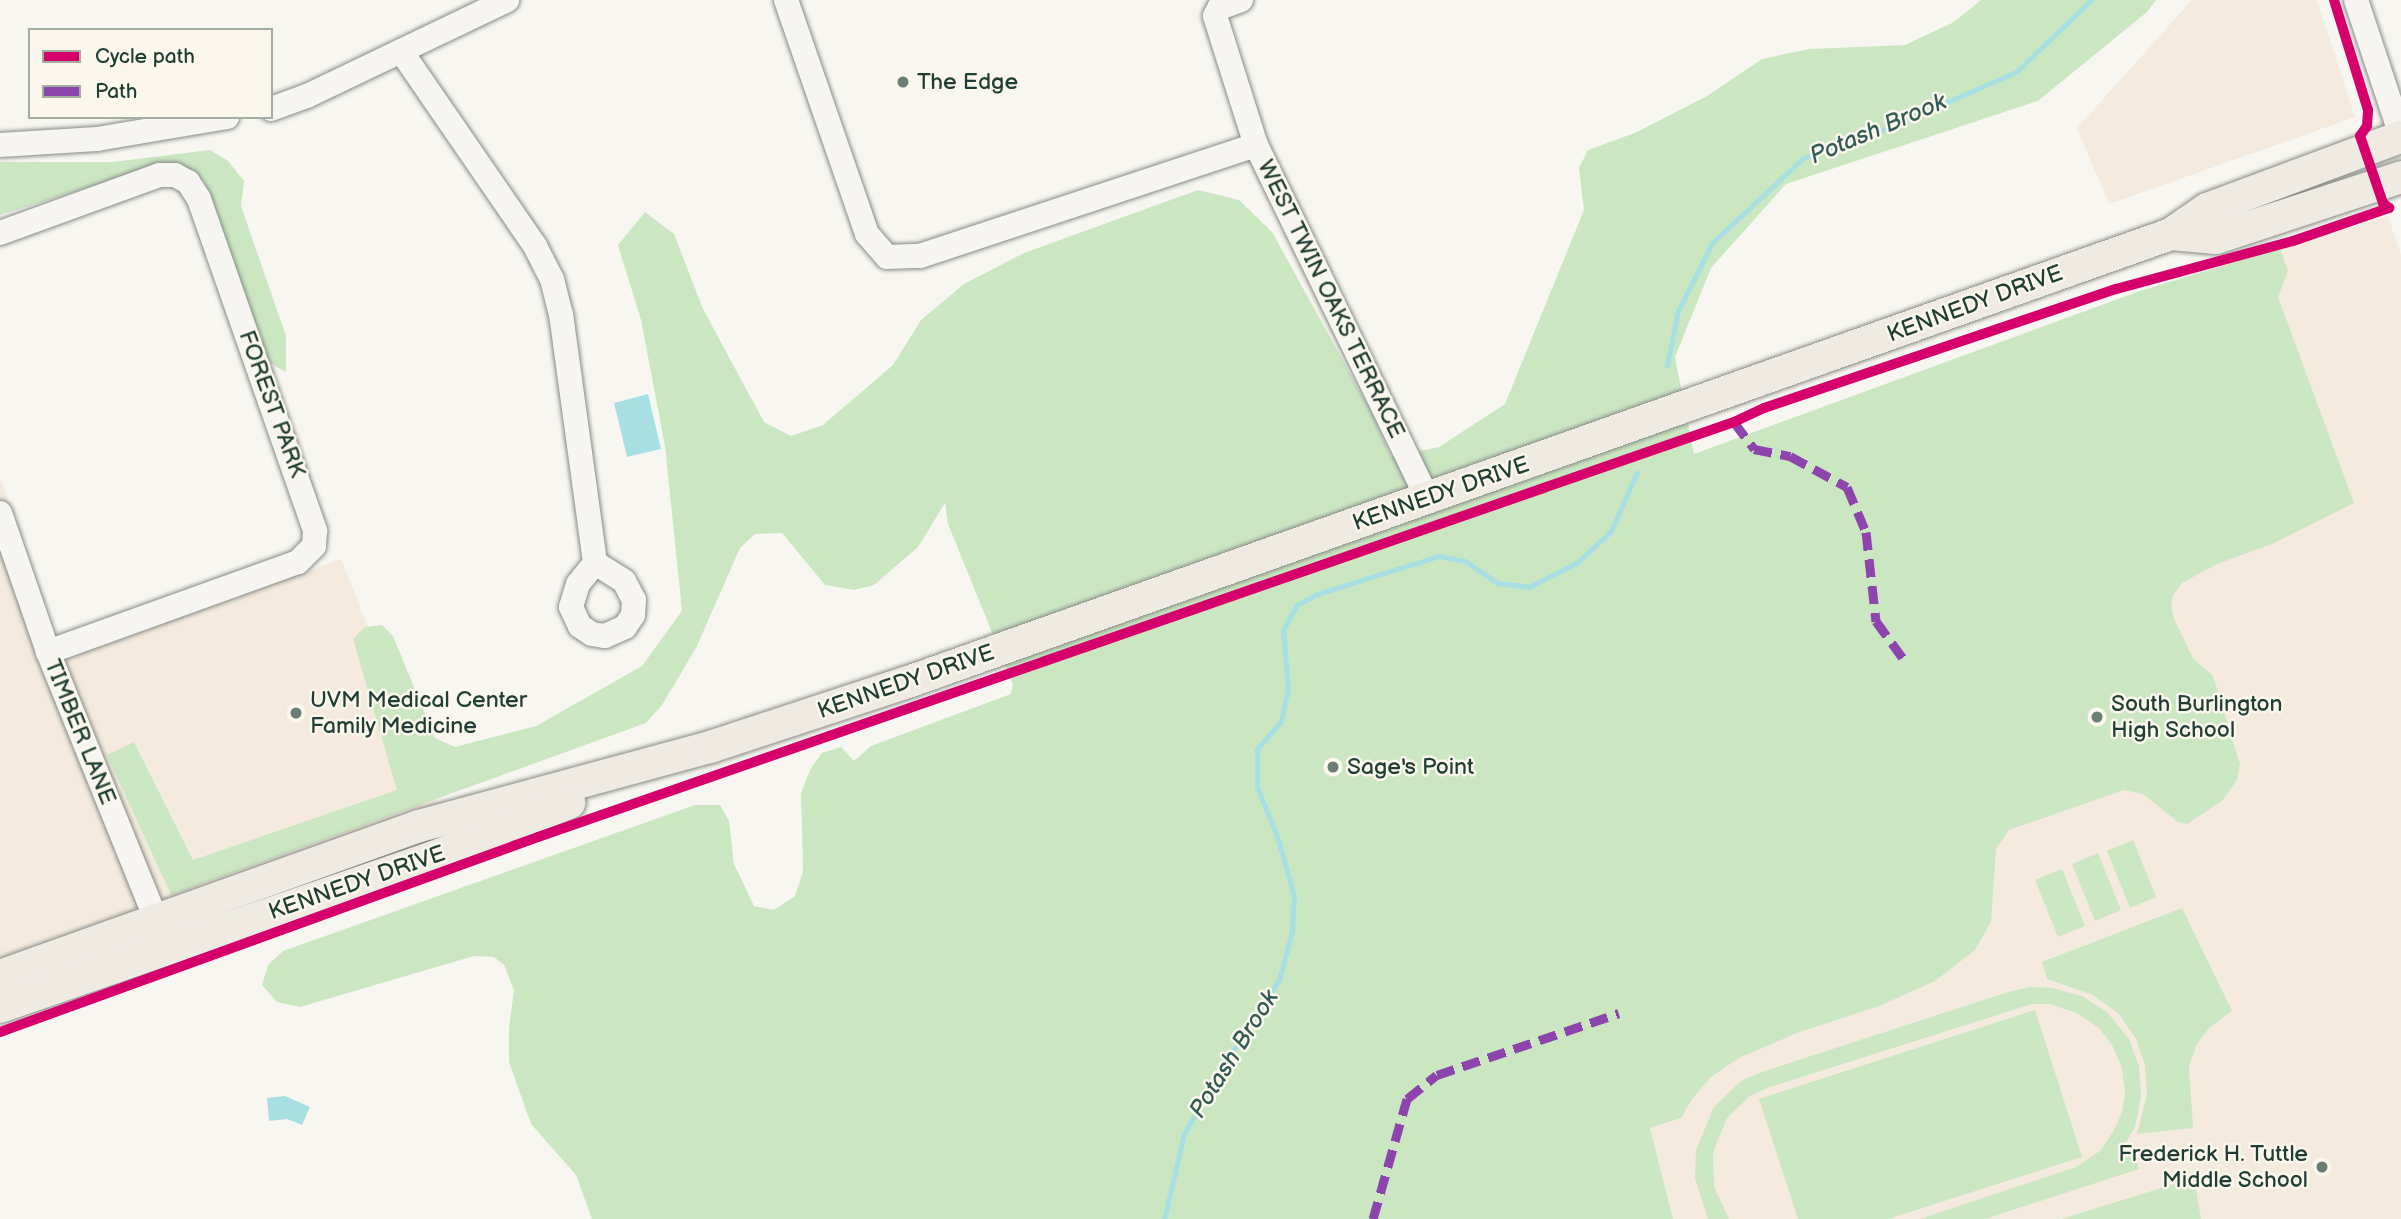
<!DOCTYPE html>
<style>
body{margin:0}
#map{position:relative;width:2401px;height:1219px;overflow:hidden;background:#f8f6f0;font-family:"Balsamiq Sans",sans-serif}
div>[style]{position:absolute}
.built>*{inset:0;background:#f4eadd}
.green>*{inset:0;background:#cbe7c2}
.water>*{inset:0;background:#a7dfe3}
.stream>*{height:5px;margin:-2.5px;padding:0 2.5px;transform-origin:2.5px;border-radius:2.5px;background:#a7dfe3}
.roads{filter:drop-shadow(0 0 2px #868b86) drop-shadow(0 0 2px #868b86)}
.minor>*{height:24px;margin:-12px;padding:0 12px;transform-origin:12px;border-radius:12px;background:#f6f5f1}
.major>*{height:32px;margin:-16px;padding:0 16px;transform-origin:16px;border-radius:16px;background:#efeae2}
.quiet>*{height:9px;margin-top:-4.5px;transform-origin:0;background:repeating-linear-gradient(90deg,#8e44ad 0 18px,transparent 0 27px)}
.cycleway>*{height:10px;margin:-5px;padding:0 5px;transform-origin:5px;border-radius:5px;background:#d6006c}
.dots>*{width:19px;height:19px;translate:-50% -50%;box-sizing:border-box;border:4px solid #fbf7ec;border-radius:50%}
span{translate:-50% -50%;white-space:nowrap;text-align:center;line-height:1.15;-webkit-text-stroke:5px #fbf7ec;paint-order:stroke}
.poi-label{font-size:23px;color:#1f3d34}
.left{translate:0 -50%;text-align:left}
.right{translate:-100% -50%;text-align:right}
.street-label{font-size:23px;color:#1f3d34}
.water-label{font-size:24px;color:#335b56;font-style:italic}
.legend{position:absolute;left:28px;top:28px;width:245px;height:91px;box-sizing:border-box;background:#fbf7ec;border:2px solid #a3ada2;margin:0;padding:9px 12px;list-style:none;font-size:21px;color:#1f3d34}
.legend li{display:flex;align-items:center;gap:14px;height:35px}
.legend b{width:35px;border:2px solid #a3ada2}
</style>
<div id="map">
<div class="built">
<i style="clip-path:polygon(2192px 0,2317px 0,2355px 117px,2109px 204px,2077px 128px)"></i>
<i style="clip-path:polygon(2388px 216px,2401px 255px,2401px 1219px,1673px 1219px,1650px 1128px,2137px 292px)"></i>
<i style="clip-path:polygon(0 477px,64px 660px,341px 559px,439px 806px,0 962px)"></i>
</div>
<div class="green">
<i style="clip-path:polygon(1981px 0,2156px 0,2147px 12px,2038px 101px,1786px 184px,1711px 268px,1675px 357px,1694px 454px,2137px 292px,2280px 248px,2288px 271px,2278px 297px,2354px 503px,2272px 544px,2217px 564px,2182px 583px,2173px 595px,2171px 605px,2174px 619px,2193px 658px,2213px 676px,2240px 764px,2237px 780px,2222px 801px,2187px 824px,2178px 822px,2143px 794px,2124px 790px,2009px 830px,1996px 849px,1991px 922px,1975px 950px,1935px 981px,1879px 1006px,1797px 1033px,1739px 1058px,1711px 1077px,1692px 1099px,1681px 1118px,1650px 1128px,1673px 1219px,592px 1219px,576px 1175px,531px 1124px,509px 1062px,509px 1028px,514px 990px,504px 965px,494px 957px,474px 956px,300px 1007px,277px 1002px,262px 985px,268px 965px,283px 951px,695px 805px,720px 805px,729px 821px,734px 864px,754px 906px,774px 910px,795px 896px,803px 872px,801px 793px,811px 768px,822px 753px,841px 747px,854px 761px,871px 746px,1011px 694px,1013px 684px,948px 524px,945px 503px,918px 547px,874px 585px,854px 590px,825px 585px,782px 533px,755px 534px,740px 548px,696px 648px,662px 705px,646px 723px,171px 895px,107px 755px,134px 742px,193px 860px,397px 790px,353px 639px,365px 627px,382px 625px,393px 636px,435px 738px,455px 747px,536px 726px,642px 666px,682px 611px,665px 446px,641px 320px,618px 245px,645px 212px,674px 234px,703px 309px,764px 422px,791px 436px,823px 425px,893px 365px,921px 320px,964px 284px,1024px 253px,1198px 190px,1239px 200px,1272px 232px,1373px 415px,1391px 457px,1439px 447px,1505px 404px,1584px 210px,1579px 168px,1588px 150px,1635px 133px,1707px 96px,1762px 59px,1809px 49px,1905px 45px,1954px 22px)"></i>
<i style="clip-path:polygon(210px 150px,228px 161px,244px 181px,241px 206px,286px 336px,286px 372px,268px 362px,205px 182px,192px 170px,177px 166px,153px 167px,0 215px,0 162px,112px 162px)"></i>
<i style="clip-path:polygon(2133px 840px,2156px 897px,2130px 908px,2107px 851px)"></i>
<i style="clip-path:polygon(2098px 853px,2121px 910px,2095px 921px,2072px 864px)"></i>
<i style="clip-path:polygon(2062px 869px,2085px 926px,2058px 937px,2035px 880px)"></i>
<i style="clip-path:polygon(2182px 908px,2232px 1011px,2209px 1028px,2197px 1044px,2189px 1066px,2193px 1128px,2137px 1134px,2147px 1095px,2145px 1065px,2136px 1039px,2119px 1014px,2093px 995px,2047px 979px,2042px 962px)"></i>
<i style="clip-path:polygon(2031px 987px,2053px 988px,2082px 996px,2107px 1012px,2129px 1039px,2139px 1066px,2141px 1096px,2135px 1127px,2120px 1153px,2133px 1149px,2139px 1169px,1985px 1219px,1920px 1219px,2076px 1167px,2100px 1151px,2113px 1132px,2122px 1112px,2125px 1092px,2122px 1068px,2112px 1045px,2100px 1029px,2077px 1013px,2050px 1004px,2032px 1004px,1770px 1087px,1750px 1096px,1727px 1118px,1713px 1152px,1714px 1187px,1729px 1219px,1708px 1219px,1695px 1178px,1696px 1150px,1714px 1107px,1741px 1081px,1762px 1072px,2008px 992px)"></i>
<i style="clip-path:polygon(2035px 1010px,2082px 1157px,1888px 1219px,1798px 1219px,1759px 1099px)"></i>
<i style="clip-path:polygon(2194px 1178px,2201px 1219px,2061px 1219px)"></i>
</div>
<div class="water">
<i style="clip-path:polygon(648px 394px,661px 449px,627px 457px,614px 403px)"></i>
<i style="clip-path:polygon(285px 1096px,310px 1107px,302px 1125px,287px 1119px,269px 1121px,267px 1098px)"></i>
</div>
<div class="stream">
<i style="left:1667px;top:365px;width:55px;rotate:-78.5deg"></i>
<i style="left:1678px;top:311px;width:76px;rotate:-63.4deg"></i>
<i style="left:1712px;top:243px;width:125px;rotate:-43deg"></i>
<i style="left:1803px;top:158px;width:74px;rotate:-18.9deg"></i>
<i style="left:1873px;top:134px;width:156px;rotate:-23.4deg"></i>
<i style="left:2016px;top:72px;width:104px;rotate:-43.8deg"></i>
<i style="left:1164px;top:1219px;width:87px;rotate:-76.8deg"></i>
<i style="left:1184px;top:1134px;width:58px;rotate:-61.2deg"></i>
<i style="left:1212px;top:1083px;width:123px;rotate:-57deg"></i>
<i style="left:1279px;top:980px;width:51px;rotate:-75.1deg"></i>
<i style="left:1292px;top:931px;width:35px;rotate:-87deg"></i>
<i style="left:1294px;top:896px;width:59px;rotate:-105.7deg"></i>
<i style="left:1278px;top:839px;width:56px;rotate:-112deg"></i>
<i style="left:1257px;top:787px;width:38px;rotate:-90deg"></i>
<i style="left:1257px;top:749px;width:37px;rotate:-49deg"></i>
<i style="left:1281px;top:721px;width:33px;rotate:-78deg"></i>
<i style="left:1288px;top:689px;width:59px;rotate:-94.8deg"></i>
<i style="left:1283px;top:630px;width:29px;rotate:-61deg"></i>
<i style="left:1297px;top:605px;width:23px;rotate:-29deg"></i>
<i style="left:1317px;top:594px;width:128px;rotate:-17.3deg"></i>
<i style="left:1439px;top:556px;width:26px;rotate:11deg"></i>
<i style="left:1465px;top:561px;width:40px;rotate:34deg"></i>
<i style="left:1498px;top:583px;width:31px;rotate:7deg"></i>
<i style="left:1529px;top:587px;width:55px;rotate:-27deg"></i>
<i style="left:1578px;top:562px;width:45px;rotate:-43.2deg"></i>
<i style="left:1611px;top:531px;width:64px;rotate:-66.2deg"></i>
</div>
<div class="roads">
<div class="minor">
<i style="left:786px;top:0;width:248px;rotate:70.9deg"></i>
<i style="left:867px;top:234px;width:30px;rotate:49deg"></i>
<i style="left:887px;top:257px;width:33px;rotate:-2deg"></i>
<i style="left:920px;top:256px;width:354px;rotate:-18.3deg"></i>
<i style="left:1256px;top:145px;width:394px;rotate:64.1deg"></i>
<i style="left:1241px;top:0;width:23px;rotate:160deg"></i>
<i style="left:1219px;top:8px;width:9px;rotate:117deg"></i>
<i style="left:1215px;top:16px;width:135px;rotate:72.4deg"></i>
<i style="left:2356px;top:0;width:142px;rotate:71.6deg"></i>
<i style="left:401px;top:51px;width:237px;rotate:55.5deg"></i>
<i style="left:535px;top:246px;width:37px;rotate:63deg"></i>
<i style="left:552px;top:279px;width:36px;rotate:76deg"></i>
<i style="left:561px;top:314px;width:251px;rotate:82.2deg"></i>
<i style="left:595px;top:563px;width:27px;rotate:129deg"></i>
<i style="left:578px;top:584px;width:24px;rotate:107deg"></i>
<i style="left:571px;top:607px;width:21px;rotate:65deg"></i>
<i style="left:580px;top:626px;width:14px;rotate:34deg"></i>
<i style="left:592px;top:634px;width:13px;rotate:9deg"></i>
<i style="left:605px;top:636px;width:22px;rotate:-24deg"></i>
<i style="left:625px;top:627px;width:14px;rotate:-56deg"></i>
<i style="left:633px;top:615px;width:15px;rotate:-86deg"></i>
<i style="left:634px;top:600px;width:21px;rotate:-118deg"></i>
<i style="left:624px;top:581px;width:34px;rotate:-148deg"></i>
<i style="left:271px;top:109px;width:38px;rotate:-20deg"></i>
<i style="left:307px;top:96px;width:222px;rotate:-25.6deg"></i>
<i style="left:0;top:145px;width:97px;rotate:-3.5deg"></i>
<i style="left:97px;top:139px;width:132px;rotate:-9.6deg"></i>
<i style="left:0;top:233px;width:169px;rotate:-20deg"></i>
<i style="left:159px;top:175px;width:16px"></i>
<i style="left:175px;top:175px;width:15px;rotate:28deg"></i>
<i style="left:188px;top:182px;width:20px;rotate:57deg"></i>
<i style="left:199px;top:199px;width:352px;rotate:70.7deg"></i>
<i style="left:315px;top:531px;width:15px;rotate:94deg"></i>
<i style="left:314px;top:546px;width:23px;rotate:135deg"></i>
<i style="left:298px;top:562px;width:266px;rotate:160.2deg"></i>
<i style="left:0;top:513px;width:147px;rotate:70.9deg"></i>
<i style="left:48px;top:652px;width:307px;rotate:68deg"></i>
</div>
<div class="major">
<i style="left:2171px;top:234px;width:45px;rotate:5.1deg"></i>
<i style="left:2216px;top:238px;width:195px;rotate:-18.2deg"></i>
<i style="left:0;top:976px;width:445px;rotate:-19.7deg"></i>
<i style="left:419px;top:826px;width:302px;rotate:-15.2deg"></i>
<i style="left:710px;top:747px;width:208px;rotate:-18.2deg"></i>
<i style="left:908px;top:682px;width:1340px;rotate:-19.53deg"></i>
<i style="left:2171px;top:234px;width:44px;rotate:-34.8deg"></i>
<i style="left:2207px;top:209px;width:207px;rotate:-20.4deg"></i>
<i style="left:0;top:1007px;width:456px;rotate:-19.1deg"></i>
<i style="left:431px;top:858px;width:149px;rotate:-21.7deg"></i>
</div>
</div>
<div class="quiet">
<i style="left:1734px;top:422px;width:34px;rotate:53deg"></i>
<i style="left:1754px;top:449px;width:37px;rotate:11deg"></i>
<i style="left:1790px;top:456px;width:65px;rotate:28.5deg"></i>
<i style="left:1847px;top:487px;width:49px;rotate:67.1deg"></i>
<i style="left:1866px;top:532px;width:90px;rotate:83.6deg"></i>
<i style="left:1876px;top:621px;width:53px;rotate:54.2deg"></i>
<i style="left:1373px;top:1219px;width:125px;rotate:-74.2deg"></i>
<i style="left:1407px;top:1099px;width:38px;rotate:-39deg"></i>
<i style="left:1437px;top:1075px;width:192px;rotate:-18.8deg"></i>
</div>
<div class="cycleway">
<i style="left:0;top:1032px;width:572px;rotate:-19.92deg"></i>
<i style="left:538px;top:837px;width:1266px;rotate:-19.14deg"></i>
<i style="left:1734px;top:422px;width:33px;rotate:-25deg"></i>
<i style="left:1764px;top:408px;width:372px;rotate:-18.7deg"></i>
<i style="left:2116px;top:289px;width:183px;rotate:-15.2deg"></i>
<i style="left:2293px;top:241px;width:102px;rotate:-19deg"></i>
<i style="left:2389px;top:208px;width:8px;rotate:-140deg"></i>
<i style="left:2383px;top:203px;width:71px;rotate:-108.9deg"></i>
<i style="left:2360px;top:136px;width:12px;rotate:-55deg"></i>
<i style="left:2367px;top:126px;width:16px;rotate:-86deg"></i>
<i style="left:2368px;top:110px;width:115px;rotate:-107.2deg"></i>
</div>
<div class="dots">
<i style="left:903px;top:82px;background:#6b7e76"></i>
<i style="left:296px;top:713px;background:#6b7e76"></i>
<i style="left:2097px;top:717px;background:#6b7e76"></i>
<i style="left:1333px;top:767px;background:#6b7e76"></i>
<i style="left:2322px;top:1167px;background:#6b7e76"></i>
</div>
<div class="poi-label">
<span class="left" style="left:917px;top:82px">The Edge</span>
<span class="left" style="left:310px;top:713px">UVM Medical Center<br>Family Medicine</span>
<span class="left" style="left:2111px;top:717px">South Burlington<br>High School</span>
<span class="left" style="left:1347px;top:767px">Sage's Point</span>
<span class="right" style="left:2308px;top:1167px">Frederick H. Tuttle<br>Middle School</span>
</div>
<div class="street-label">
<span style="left:1331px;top:299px;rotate:64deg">WEST TWIN OAKS TERRACE</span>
<span style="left:1975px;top:304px;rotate:-20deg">KENNEDY DRIVE</span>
<span style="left:272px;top:404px;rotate:70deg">FOREST PARK</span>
<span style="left:1441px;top:494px;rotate:-19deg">KENNEDY DRIVE</span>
<span style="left:906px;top:682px;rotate:-19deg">KENNEDY DRIVE</span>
<span style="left:80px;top:732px;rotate:68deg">TIMBER LANE</span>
<span style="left:357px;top:883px;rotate:-19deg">KENNEDY DRIVE</span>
</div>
<div class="water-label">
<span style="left:1878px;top:129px;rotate:-23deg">Potash Brook</span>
<span style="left:1234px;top:1054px;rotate:-58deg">Potash Brook</span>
</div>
<ul class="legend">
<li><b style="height:9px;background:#d6006c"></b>Cycle path</li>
<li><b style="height:9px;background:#8e44ad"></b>Path</li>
</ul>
</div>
